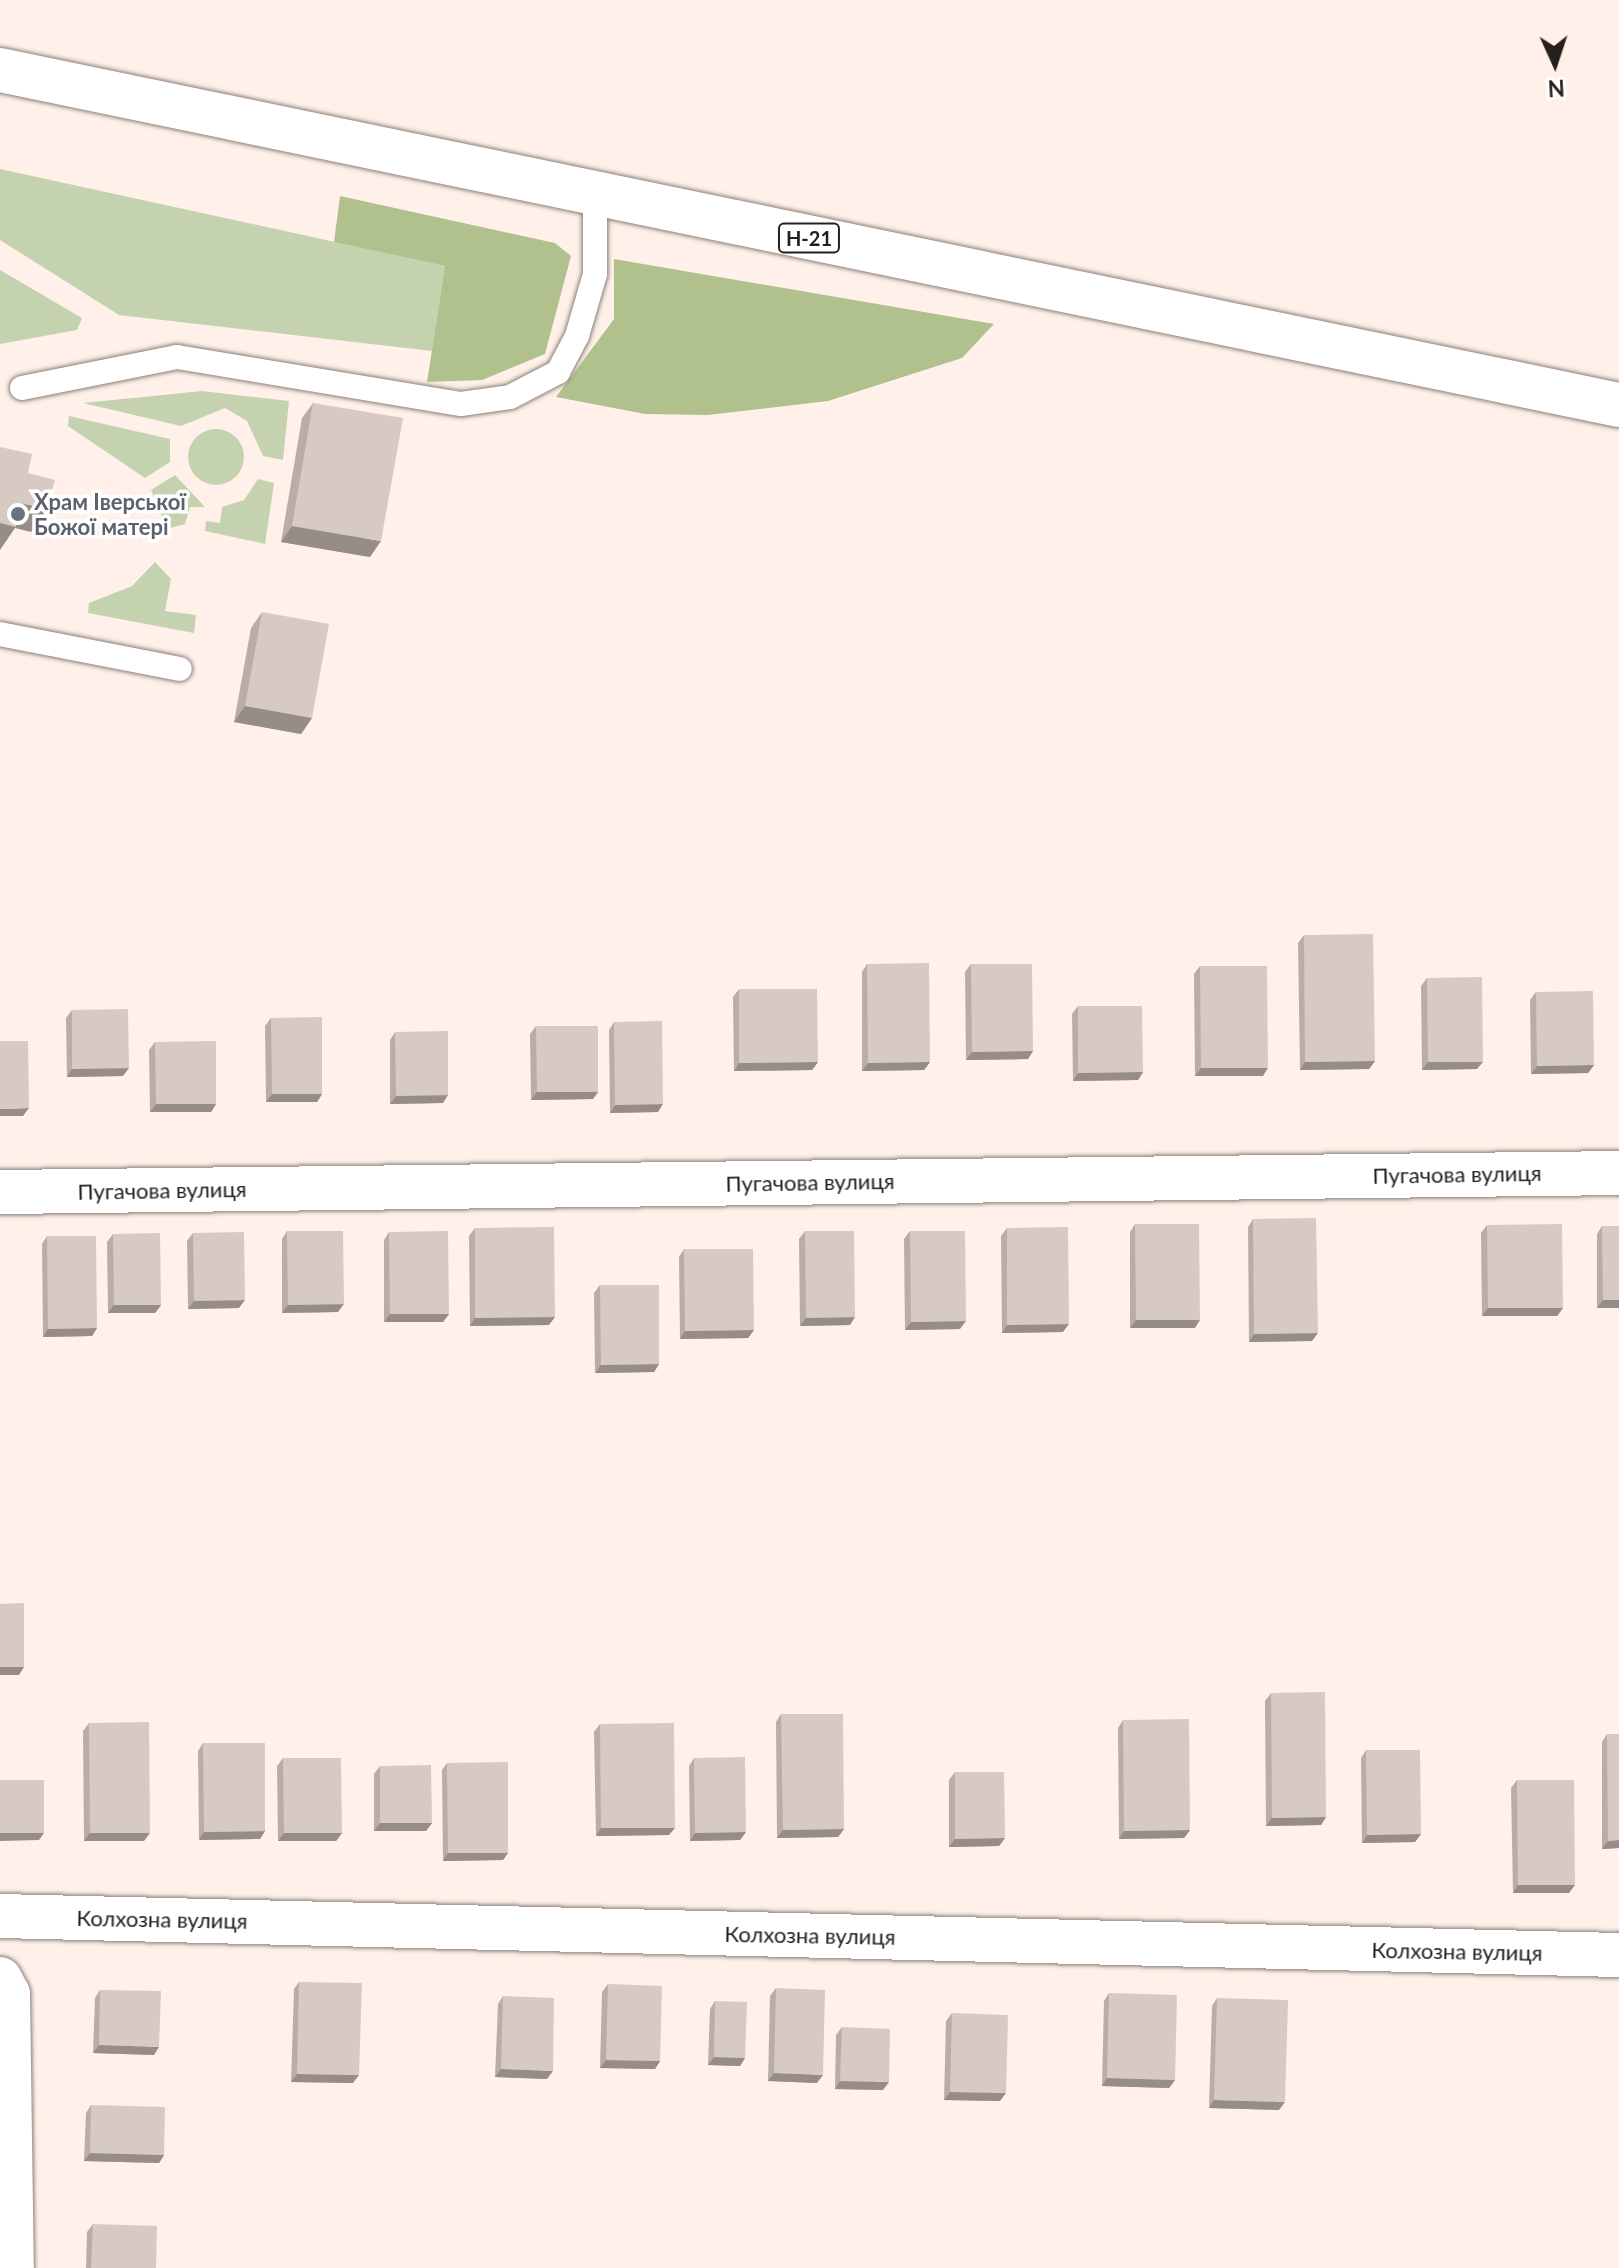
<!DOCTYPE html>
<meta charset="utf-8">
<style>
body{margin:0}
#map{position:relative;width:1619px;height:2268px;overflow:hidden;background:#fff1e9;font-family:Lato,sans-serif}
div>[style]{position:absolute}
.green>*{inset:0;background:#c5d2af}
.round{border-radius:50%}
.forest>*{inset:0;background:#b0c18e}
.roads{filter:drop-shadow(0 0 2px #8c8079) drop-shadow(0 0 2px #8c8079)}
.lane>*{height:24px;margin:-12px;padding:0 12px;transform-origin:12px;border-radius:12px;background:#fff}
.street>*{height:44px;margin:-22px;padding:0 22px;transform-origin:22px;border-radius:22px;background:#fff}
.primary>*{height:44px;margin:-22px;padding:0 22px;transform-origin:22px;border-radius:22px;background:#fff}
.wall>*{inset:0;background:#b9aea7}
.shaded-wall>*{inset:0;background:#968d88}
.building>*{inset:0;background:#d7cac2}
.dots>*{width:22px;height:22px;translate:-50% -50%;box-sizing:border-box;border:4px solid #fff;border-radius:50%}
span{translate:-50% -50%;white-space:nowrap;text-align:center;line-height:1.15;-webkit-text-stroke:7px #fff;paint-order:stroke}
.shield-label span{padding:2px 6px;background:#fff;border:2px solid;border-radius:6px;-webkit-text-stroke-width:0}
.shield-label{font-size:20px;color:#25201d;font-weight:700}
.worship-label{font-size:22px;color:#5b616d;font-weight:700}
.left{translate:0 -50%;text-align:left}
.street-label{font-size:22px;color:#25201d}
.north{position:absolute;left:1515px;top:24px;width:80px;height:80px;-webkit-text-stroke:6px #fff;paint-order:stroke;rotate:177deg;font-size:22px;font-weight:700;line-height:32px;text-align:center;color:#25201d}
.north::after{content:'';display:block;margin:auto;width:28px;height:36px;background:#25201d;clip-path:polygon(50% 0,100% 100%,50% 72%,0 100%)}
</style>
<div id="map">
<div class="green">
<i style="clip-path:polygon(0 169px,445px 266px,432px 351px,119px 315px,0 240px)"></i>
<i style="clip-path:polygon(0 270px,82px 318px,77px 330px,0 344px)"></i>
<i style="clip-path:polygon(202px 391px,289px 401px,283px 460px,263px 456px,247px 421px,225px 408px,181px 426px,83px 403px)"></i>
<i style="clip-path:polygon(69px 416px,170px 439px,170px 462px,145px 478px,68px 426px)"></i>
<i class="round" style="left:188px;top:429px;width:56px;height:56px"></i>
<i style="clip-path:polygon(175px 475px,205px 507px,190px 507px,185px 524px,167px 529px,151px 490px)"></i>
<i style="clip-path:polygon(258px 479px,274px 483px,265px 544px,205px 531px,206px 521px,220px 523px,222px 507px,244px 500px)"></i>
<i style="clip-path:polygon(155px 562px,171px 579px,165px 611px,196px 615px,194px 633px,88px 613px,89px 603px,132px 586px)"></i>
</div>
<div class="forest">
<i style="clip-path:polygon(340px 196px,555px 243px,571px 256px,545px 354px,482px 380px,427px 382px,445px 266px,334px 242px)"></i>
<i style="clip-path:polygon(614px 259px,994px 324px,962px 358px,828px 401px,708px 415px,645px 414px,556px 397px,614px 319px)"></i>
</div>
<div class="roads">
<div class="lane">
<i style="left:22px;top:388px;width:158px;rotate:-11.3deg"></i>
<i style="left:177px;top:357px;width:288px;rotate:9.4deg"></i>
<i style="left:461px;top:404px;width:49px;rotate:-8.1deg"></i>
<i style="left:510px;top:397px;width:54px;rotate:-27.5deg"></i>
<i style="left:558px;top:372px;width:41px;rotate:-62.2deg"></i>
<i style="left:577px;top:336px;width:65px;rotate:-73.8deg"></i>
<i style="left:595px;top:274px;width:81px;rotate:-90deg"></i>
<i style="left:0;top:634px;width:183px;rotate:11deg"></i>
</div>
<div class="street">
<i style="left:0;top:1192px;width:1619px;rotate:-0.67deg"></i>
<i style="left:0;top:1916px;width:1619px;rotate:1.38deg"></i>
<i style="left:0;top:1979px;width:17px;rotate:62deg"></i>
<i style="left:8px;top:1994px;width:274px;rotate:89.2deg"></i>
</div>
<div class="primary">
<i style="left:0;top:70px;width:1653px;rotate:11.69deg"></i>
</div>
</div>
<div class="wall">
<i style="clip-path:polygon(313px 403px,370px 557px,281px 542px,302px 418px)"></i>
<i style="clip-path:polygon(262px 612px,312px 718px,301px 734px,234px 722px,251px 628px)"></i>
<i style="clip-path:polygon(1304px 935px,1375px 1061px,1369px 1069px,1300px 1070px,1298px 943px)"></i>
<i style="clip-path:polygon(867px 964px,930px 1062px,924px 1070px,862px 1071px,862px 972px)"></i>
<i style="clip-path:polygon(971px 964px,1033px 1051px,1028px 1059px,966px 1060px,965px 972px)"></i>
<i style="clip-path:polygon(1200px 966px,1263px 1076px,1195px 1076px,1194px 974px)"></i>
<i style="clip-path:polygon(1427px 978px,1477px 1069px,1422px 1070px,1421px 986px)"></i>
<i style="clip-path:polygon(739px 989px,818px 1062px,812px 1070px,734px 1071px,733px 997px)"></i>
<i style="clip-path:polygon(1536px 992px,1594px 1065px,1588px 1073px,1531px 1074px,1530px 1000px)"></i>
<i style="clip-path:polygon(1078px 1006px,1143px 1072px,1138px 1080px,1073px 1081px,1072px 1014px)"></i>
<i style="clip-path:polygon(72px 1010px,123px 1076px,67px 1077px,66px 1018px)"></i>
<i style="clip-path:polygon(271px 1018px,322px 1094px,317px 1102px,266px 1102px,265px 1026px)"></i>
<i style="clip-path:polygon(614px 1022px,658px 1112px,610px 1113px,609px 1030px)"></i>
<i style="clip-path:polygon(536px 1026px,598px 1092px,593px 1099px,531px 1100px,530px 1034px)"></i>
<i style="clip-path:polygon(395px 1032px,443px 1103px,390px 1104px,390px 1040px)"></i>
<i style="clip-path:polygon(155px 1042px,216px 1104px,211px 1112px,150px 1112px,149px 1050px)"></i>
<i style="clip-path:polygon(1253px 1219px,1312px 1341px,1249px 1342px,1248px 1227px)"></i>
<i style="clip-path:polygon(1135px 1224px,1195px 1328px,1130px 1328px,1130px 1232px)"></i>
<i style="clip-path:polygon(1487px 1225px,1563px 1308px,1557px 1316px,1482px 1316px,1481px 1233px)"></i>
<i style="clip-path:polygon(1602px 1226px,1619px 1308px,1597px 1308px,1597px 1234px)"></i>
<i style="clip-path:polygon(475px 1228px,549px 1325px,470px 1326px,469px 1236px)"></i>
<i style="clip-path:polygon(1007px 1228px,1063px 1332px,1002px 1333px,1001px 1236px)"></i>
<i style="clip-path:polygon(287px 1231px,338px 1312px,282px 1313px,282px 1239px)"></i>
<i style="clip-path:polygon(805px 1231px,850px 1325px,800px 1326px,799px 1239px)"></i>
<i style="clip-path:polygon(910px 1231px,960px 1329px,905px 1330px,904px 1239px)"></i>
<i style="clip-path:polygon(389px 1232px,449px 1314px,443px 1322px,384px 1322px,384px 1240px)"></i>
<i style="clip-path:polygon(193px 1233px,239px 1308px,188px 1309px,187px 1241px)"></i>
<i style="clip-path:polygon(113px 1234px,161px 1305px,155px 1313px,108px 1313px,107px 1242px)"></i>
<i style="clip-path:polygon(47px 1236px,97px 1328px,92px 1336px,43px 1337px,42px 1244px)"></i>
<i style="clip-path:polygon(684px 1249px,754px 1330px,748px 1338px,680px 1339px,679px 1257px)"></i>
<i style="clip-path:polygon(600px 1285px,659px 1364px,654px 1372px,595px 1373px,594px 1293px)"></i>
<i style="clip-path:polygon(1271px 1693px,1326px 1817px,1321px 1825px,1266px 1826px,1265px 1701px)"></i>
<i style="clip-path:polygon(781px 1714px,844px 1829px,838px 1837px,777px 1838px,776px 1722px)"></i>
<i style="clip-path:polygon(1123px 1720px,1190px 1830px,1184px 1838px,1119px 1839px,1118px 1728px)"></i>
<i style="clip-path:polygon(89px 1723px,144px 1841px,84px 1841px,83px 1731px)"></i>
<i style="clip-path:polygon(600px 1724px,669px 1835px,596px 1836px,594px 1732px)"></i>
<i style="clip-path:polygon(1607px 1734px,1619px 1848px,1602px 1849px,1602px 1742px)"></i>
<i style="clip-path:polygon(203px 1743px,265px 1831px,260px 1839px,199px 1840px,198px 1751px)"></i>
<i style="clip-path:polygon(1366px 1750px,1421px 1834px,1415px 1842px,1362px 1843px,1361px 1758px)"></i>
<i style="clip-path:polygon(283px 1758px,342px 1833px,336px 1841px,278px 1841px,277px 1766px)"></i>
<i style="clip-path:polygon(694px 1758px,746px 1832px,740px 1840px,690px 1841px,689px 1766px)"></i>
<i style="clip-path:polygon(447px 1763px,508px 1853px,503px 1860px,443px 1861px,442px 1770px)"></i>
<i style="clip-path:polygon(380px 1766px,432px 1823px,426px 1831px,374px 1831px,374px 1774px)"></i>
<i style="clip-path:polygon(955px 1772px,1005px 1838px,999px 1846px,949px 1847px,949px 1780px)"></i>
<i style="clip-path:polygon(1517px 1780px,1569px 1893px,1513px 1893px,1511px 1788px)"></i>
<i style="clip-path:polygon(299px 1982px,353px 2083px,291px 2082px,294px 1989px)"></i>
<i style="clip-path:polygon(608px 1984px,660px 2061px,655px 2069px,600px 2068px,602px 1992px)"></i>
<i style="clip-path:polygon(776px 1988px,817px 2083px,768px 2081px,770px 1996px)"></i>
<i style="clip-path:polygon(100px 1990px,154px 2055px,93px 2053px,95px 1998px)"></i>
<i style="clip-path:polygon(1109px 1993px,1175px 2080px,1169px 2088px,1102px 2086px,1104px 2001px)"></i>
<i style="clip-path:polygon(503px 1996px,547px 2079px,495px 2077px,498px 2004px)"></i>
<i style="clip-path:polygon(1217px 1998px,1279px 2110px,1209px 2108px,1212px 2006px)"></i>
<i style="clip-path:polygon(715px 2001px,745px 2058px,740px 2066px,708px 2065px,710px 2009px)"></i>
<i style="clip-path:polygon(952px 2013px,1000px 2101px,944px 2100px,946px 2021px)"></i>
<i style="clip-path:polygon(842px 2027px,883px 2090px,835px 2089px,836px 2035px)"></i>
<i style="clip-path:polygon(91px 2105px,164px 2155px,159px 2163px,84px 2161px,86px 2113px)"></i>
<i style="clip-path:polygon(93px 2224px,156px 2268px,86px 2268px,87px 2232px)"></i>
</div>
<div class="shaded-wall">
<i style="clip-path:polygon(21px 503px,47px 509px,31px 532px,15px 528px,0 550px,0 523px)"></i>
<i style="clip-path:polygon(292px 526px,381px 541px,370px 557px,281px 542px)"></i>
<i style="clip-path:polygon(245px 706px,312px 718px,301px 734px,234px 722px)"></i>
<i style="clip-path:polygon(1033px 1051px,1028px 1059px,966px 1060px,972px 1052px)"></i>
<i style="clip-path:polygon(1375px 1061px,1369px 1069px,1300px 1070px,1305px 1062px)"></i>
<i style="clip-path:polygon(818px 1062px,812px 1070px,734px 1071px,739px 1063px)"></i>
<i style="clip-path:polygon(930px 1062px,924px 1070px,862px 1071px,868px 1063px)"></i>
<i style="clip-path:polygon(1428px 1062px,1483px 1062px,1477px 1069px,1422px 1070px)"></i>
<i style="clip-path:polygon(1594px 1065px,1588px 1073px,1531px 1074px,1537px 1066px)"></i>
<i style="clip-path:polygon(129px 1068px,123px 1076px,67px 1077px,72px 1069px)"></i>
<i style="clip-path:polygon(1201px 1068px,1268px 1068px,1263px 1076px,1195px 1076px)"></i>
<i style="clip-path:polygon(1143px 1072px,1138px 1080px,1073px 1081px,1078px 1073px)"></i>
<i style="clip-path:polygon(537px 1092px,598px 1092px,593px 1099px,531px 1100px)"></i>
<i style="clip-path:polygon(272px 1094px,322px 1094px,317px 1102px,266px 1102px)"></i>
<i style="clip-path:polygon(448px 1095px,443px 1103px,390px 1104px,396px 1096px)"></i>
<i style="clip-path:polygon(156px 1104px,216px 1104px,211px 1112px,150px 1112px)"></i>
<i style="clip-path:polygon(663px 1104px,658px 1112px,610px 1113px,615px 1105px)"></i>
<i style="clip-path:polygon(29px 1108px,23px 1116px,0 1116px,0 1109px)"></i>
<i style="clip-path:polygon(245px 1300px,239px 1308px,188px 1309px,194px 1301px)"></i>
<i style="clip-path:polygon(1603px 1300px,1619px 1300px,1619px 1308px,1597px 1308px)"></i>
<i style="clip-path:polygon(344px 1304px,338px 1312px,282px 1313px,288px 1305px)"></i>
<i style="clip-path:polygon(114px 1305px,161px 1305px,155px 1313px,108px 1313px)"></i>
<i style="clip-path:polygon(1488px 1308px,1563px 1308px,1557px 1316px,1482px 1316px)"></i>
<i style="clip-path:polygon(390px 1314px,449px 1314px,443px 1322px,384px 1322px)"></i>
<i style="clip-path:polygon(555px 1317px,549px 1325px,470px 1326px,475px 1318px)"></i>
<i style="clip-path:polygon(855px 1317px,850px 1325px,800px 1326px,806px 1318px)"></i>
<i style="clip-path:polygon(1136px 1320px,1200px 1320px,1195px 1328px,1130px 1328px)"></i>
<i style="clip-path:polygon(966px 1321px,960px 1329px,905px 1330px,911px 1322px)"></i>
<i style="clip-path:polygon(1069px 1324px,1063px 1332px,1002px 1333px,1007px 1325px)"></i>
<i style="clip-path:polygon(97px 1328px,92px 1336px,43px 1337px,48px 1329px)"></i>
<i style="clip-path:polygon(754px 1330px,748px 1338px,680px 1339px,685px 1331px)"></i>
<i style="clip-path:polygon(1318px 1333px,1312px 1341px,1249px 1342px,1254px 1334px)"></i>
<i style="clip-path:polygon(659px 1364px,654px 1372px,595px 1373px,601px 1365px)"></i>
<i style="clip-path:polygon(0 1667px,24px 1667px,19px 1675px,0 1675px)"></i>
<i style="clip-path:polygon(1326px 1817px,1321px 1825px,1266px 1826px,1272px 1818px)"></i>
<i style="clip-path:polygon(380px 1823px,432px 1823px,426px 1831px,374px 1831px)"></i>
<i style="clip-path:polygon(601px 1828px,675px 1828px,669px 1835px,596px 1836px)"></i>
<i style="clip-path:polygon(844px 1829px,838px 1837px,777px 1838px,783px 1830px)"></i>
<i style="clip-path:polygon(1190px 1830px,1184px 1838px,1119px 1839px,1124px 1831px)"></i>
<i style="clip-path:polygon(265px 1831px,260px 1839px,199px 1840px,204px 1832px)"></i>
<i style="clip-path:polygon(746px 1832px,740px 1840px,690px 1841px,695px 1833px)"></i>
<i style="clip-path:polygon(0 1833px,44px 1833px,39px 1840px,0 1841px)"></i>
<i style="clip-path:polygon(90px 1833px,150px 1833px,144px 1841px,84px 1841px)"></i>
<i style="clip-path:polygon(284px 1833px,342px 1833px,336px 1841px,278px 1841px)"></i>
<i style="clip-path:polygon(1421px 1834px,1415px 1842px,1362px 1843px,1367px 1835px)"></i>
<i style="clip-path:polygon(1005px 1838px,999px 1846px,949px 1847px,955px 1839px)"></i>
<i style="clip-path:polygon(1619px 1840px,1619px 1848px,1602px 1849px,1608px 1841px)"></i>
<i style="clip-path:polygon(448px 1853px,508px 1853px,503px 1860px,443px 1861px)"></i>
<i style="clip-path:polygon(1518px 1885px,1575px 1885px,1569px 1893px,1513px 1893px)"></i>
<i style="clip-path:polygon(99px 2045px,159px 2047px,154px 2055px,93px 2053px)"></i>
<i style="clip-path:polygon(714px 2057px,745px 2058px,740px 2066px,708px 2065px)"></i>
<i style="clip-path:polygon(606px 2060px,660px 2061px,655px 2069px,600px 2068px)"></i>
<i style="clip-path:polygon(501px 2069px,553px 2071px,547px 2079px,495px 2077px)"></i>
<i style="clip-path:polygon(774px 2073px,823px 2075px,817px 2083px,768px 2081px)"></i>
<i style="clip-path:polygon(297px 2074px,359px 2075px,353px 2083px,291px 2082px)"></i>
<i style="clip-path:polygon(1107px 2078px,1175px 2080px,1169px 2088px,1102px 2086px)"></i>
<i style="clip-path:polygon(840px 2081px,889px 2082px,883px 2090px,835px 2089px)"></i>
<i style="clip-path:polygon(950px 2092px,1006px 2093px,1000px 2101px,944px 2100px)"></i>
<i style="clip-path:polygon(1214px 2100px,1285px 2102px,1279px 2110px,1209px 2108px)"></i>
<i style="clip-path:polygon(90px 2153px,164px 2155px,159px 2163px,84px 2161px)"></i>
</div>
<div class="building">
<i style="clip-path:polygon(313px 403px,403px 418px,381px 541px,292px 526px)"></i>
<i style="clip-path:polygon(0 447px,32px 454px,28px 473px,55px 480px,47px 509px,21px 503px,16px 527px,0 523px)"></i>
<i style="clip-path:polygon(262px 612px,329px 624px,312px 718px,245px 706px)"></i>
<i style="clip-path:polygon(1373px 934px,1375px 1061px,1305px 1062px,1304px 935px)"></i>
<i style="clip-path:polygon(929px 963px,930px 1062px,868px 1063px,867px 964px)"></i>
<i style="clip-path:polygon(971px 964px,1032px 964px,1033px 1051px,972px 1052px)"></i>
<i style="clip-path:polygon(1200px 966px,1267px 966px,1268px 1068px,1201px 1068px)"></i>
<i style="clip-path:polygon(1482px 977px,1483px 1062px,1428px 1062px,1427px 978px)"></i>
<i style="clip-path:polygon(739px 989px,817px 989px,818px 1062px,739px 1063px)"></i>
<i style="clip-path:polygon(1593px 991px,1594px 1065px,1537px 1066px,1536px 992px)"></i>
<i style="clip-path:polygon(1078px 1006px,1142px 1006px,1143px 1072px,1078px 1073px)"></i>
<i style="clip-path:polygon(128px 1009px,129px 1068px,72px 1069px,72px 1010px)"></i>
<i style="clip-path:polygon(322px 1017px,322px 1094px,272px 1094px,271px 1018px)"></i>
<i style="clip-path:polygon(662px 1021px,663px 1104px,615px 1105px,614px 1022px)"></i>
<i style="clip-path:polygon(536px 1026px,598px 1026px,598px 1092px,537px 1092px)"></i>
<i style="clip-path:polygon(448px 1031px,448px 1095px,396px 1096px,395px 1032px)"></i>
<i style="clip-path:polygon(0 1041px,28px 1041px,29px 1108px,0 1109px)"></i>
<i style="clip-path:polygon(216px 1041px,216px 1104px,156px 1104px,155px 1042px)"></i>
<i style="clip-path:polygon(1316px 1218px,1318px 1333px,1254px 1334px,1253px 1219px)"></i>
<i style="clip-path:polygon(1135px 1224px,1199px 1224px,1200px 1320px,1136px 1320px)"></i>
<i style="clip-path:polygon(1562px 1224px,1563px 1308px,1488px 1308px,1487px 1225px)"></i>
<i style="clip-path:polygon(1602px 1226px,1619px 1226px,1619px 1300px,1603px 1300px)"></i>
<i style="clip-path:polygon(554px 1227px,555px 1317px,475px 1318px,475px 1228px)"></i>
<i style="clip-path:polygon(1068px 1227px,1069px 1324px,1007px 1325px,1007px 1228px)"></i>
<i style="clip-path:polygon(287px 1231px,343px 1231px,344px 1304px,288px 1305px)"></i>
<i style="clip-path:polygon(448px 1231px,449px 1314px,390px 1314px,389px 1232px)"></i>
<i style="clip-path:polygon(805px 1231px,854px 1231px,855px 1317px,806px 1318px)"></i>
<i style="clip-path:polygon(910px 1231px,965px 1231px,966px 1321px,911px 1322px)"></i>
<i style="clip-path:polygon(244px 1232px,245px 1300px,194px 1301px,193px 1233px)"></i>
<i style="clip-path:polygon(160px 1233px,161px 1305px,114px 1305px,113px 1234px)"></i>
<i style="clip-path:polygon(47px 1236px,96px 1236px,97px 1328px,48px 1329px)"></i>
<i style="clip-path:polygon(684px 1249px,753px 1249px,754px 1330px,685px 1331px)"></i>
<i style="clip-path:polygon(600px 1285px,659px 1285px,659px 1364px,601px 1365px)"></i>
<i style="clip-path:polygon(24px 1603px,24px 1667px,0 1667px,0 1604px)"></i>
<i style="clip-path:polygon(1325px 1692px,1326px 1817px,1272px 1818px,1271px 1693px)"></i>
<i style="clip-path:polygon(781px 1714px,843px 1714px,844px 1829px,783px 1830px)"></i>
<i style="clip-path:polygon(1189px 1719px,1190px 1830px,1124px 1831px,1123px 1720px)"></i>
<i style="clip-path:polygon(149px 1722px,150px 1833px,90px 1833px,89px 1723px)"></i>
<i style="clip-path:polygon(674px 1723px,675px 1828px,601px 1828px,600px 1724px)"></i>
<i style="clip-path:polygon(1607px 1734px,1619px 1734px,1619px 1840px,1608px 1841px)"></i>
<i style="clip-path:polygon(203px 1743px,265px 1743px,265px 1831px,204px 1832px)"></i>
<i style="clip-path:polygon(1366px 1750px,1420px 1750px,1421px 1834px,1367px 1835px)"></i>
<i style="clip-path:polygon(745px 1757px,746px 1832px,695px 1833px,694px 1758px)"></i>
<i style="clip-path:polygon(283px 1758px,341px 1758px,342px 1833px,284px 1833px)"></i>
<i style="clip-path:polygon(508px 1762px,508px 1853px,448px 1853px,447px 1763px)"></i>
<i style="clip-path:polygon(431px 1765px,432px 1823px,380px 1823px,380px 1766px)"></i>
<i style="clip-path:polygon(955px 1772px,1004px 1772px,1005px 1838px,955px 1839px)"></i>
<i style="clip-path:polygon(0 1780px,44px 1780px,44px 1833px,0 1833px)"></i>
<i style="clip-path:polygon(1517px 1780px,1574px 1780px,1575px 1885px,1518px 1885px)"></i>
<i style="clip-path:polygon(299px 1982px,362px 1983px,359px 2075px,297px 2074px)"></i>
<i style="clip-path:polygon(608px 1984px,662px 1986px,660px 2061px,606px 2060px)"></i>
<i style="clip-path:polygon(776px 1988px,825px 1990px,823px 2075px,774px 2073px)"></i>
<i style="clip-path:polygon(100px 1990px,161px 1991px,159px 2047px,99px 2045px)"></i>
<i style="clip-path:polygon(1109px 1993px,1177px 1995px,1175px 2080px,1107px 2078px)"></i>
<i style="clip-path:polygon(503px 1996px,554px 1998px,553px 2071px,501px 2069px)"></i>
<i style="clip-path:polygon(1217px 1998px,1288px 2000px,1285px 2102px,1214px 2100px)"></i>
<i style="clip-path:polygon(715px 2001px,747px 2002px,745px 2058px,714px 2057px)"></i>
<i style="clip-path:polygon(952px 2013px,1008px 2015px,1006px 2093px,950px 2092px)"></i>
<i style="clip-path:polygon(842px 2027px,890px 2029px,889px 2082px,840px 2081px)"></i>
<i style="clip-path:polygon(91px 2105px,165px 2107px,164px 2155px,90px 2153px)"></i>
<i style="clip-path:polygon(93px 2224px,157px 2226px,156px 2268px,91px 2268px)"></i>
</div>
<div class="dots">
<i style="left:18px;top:514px;background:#6b7280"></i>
</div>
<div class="shield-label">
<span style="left:809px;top:238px">Н-21</span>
</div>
<div class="worship-label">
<span class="left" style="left:34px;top:514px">Храм Іверської<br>Божої матері</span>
</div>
<div class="street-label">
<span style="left:1457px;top:1174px;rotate:-1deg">Пугачова вулиця</span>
<span style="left:810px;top:1182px;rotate:-1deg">Пугачова вулиця</span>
<span style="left:162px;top:1190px;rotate:-1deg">Пугачова вулиця</span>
<span style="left:162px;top:1919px;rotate:1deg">Колхозна вулиця</span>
<span style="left:810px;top:1935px;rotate:1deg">Колхозна вулиця</span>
<span style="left:1457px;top:1951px;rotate:1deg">Колхозна вулиця</span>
</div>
<div class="north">N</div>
</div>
